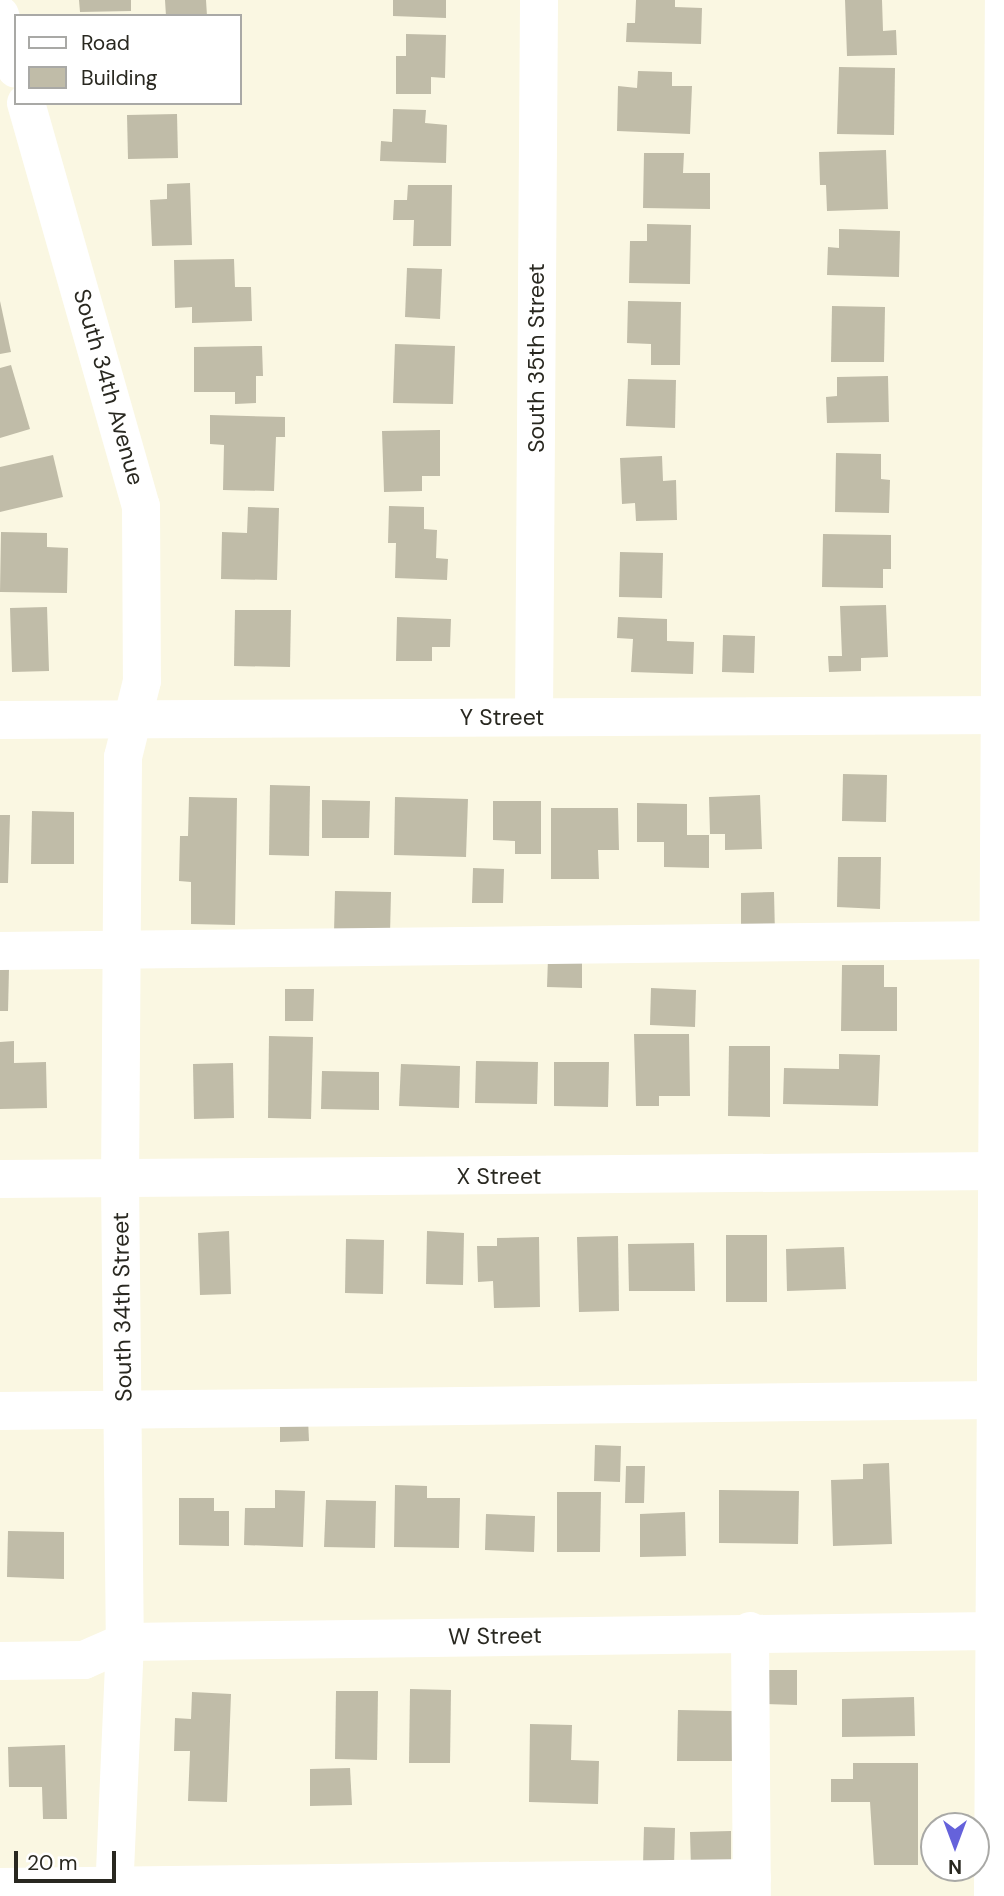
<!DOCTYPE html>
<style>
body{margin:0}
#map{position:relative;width:1004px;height:1896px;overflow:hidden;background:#faf7e2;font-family:"DM Sans",sans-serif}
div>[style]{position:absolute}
.building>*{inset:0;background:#c0bca8}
.minor>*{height:38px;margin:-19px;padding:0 19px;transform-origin:19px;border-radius:19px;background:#fff}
.major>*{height:38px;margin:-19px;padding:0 19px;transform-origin:19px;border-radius:19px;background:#fff}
span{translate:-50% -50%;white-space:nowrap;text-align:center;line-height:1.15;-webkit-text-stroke:7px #fff;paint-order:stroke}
.street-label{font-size:23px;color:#292820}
.legend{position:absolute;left:14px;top:14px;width:228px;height:91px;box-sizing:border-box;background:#fff;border:2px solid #a9a9a6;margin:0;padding:9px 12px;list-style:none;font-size:21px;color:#292820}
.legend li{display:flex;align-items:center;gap:14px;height:35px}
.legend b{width:35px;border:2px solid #a9a9a6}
.north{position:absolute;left:920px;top:1812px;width:70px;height:70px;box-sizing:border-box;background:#fff;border:2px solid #a9a9a6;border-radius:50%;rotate:180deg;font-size:19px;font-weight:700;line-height:28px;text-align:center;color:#292820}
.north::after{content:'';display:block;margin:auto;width:24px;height:32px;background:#6562db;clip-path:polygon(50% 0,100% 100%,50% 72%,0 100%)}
.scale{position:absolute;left:14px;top:1851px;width:102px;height:32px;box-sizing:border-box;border:4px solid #292820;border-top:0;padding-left:9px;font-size:21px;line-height:24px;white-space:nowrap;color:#292820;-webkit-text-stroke:5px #fff;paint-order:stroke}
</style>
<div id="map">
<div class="building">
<i style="clip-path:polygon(79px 0,131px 0,131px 11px,80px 12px)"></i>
<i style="clip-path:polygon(165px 0,206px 0,207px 16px,166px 16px)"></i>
<i style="clip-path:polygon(393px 0,446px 0,446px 18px,393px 16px)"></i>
<i style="clip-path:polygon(636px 0,675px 0,675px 7px,702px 8px,701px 44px,626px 42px,627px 23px,635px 23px)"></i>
<i style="clip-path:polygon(845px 0,882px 0,883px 31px,896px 30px,897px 55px,847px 56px)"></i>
<i style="clip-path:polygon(406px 34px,446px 35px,445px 78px,431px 77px,431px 94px,396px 94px,396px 56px,406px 56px)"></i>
<i style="clip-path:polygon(839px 67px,895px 68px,894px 135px,837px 134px)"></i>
<i style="clip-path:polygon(638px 71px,672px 72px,672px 86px,692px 86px,690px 134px,617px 131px,618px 86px,637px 88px)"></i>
<i style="clip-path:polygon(393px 109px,426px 110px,425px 123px,447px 125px,446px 163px,380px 161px,381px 141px,392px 142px)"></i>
<i style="clip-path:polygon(177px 114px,178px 158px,128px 159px,127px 115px)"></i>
<i style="clip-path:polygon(886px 150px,888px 209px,827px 211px,826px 185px,820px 185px,819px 152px)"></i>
<i style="clip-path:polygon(644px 153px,684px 153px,683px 173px,710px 173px,710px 209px,643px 208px)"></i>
<i style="clip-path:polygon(190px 183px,192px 245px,152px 246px,150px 200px,167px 199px,167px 184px)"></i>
<i style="clip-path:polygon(408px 185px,452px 185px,451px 246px,413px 246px,414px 220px,393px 220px,394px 200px,407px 200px)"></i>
<i style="clip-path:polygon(647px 224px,691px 225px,690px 284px,629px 283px,630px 241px,647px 241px)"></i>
<i style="clip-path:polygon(839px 229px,900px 231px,899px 277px,827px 275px,828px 247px,839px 248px)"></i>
<i style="clip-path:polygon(234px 259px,235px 287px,251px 287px,252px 321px,192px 323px,192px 307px,175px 308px,174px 260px)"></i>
<i style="clip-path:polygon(407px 268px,442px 269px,440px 319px,405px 317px)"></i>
<i style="clip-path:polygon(0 301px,11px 352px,0 354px)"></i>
<i style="clip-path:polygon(628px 301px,681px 302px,680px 365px,651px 365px,651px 344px,627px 343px)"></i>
<i style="clip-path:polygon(832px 306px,885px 307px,884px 362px,831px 362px)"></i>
<i style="clip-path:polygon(395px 344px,455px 346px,453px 404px,393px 403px)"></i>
<i style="clip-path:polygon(262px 346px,263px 376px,256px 376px,256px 403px,235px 404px,235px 392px,194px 392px,194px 347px)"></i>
<i style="clip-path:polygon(11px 365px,30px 429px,0 438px,0 368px)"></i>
<i style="clip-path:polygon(888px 376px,889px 422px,827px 423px,826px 397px,837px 396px,837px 377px)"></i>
<i style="clip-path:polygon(628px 379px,676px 380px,675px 428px,626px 426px)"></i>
<i style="clip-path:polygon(210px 415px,285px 417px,285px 437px,276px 437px,274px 491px,223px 490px,224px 445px,210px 444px)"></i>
<i style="clip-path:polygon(440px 430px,440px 476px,422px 476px,422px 491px,384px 492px,382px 431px)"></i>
<i style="clip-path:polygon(836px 453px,881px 454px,881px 479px,890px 480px,889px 513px,835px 512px)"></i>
<i style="clip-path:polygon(53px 455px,63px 497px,0 512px,0 467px)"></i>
<i style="clip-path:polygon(662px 456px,663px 481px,676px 480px,677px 520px,636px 521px,635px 503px,622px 504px,620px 458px)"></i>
<i style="clip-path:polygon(389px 506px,424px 507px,424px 529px,437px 530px,436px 558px,448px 559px,447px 580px,395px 578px,396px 543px,388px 543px)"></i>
<i style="clip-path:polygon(248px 507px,279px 508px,277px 580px,221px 579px,222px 532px,247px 533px)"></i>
<i style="clip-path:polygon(1px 532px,47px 533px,47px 547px,68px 548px,67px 593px,0 592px)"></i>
<i style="clip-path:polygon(823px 534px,891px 535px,891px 569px,883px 569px,883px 588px,822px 587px)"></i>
<i style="clip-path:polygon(620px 552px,663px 553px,662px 598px,619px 597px)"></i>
<i style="clip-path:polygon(886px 605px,888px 657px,861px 658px,861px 671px,829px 672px,828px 656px,842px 656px,840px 606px)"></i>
<i style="clip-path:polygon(47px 607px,49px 671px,12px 672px,10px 608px)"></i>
<i style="clip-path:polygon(235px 610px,291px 610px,290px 667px,234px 666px)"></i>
<i style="clip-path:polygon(397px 617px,451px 619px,450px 647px,432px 647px,432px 661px,396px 661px)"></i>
<i style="clip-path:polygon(618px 617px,667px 619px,667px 641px,694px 642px,693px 674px,631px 672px,633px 639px,617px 638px)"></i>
<i style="clip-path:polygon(723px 635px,755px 636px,754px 673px,722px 672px)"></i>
<i style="clip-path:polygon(843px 774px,887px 775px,886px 822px,842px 821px)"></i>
<i style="clip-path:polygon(270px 785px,310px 786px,309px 856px,269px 855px)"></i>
<i style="clip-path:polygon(760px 795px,762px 849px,725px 850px,725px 834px,710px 834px,709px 797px)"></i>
<i style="clip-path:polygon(189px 797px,237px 798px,235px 925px,191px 924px,191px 882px,179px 881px,180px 836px,188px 836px)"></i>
<i style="clip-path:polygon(395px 797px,468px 799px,466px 857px,394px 855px)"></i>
<i style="clip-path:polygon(322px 800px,370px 801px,369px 838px,322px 838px)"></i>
<i style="clip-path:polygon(493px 801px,541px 801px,541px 854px,515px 854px,515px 841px,493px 840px)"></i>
<i style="clip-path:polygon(637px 803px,687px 804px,687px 835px,709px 835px,709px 868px,664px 867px,664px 842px,637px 842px)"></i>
<i style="clip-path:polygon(551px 808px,618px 808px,619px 850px,598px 850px,599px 879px,551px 879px)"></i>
<i style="clip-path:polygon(32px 811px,74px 812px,74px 864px,31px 864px)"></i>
<i style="clip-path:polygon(0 815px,10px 815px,8px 883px,0 883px)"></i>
<i style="clip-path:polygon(838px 857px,881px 857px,880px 909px,837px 907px)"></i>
<i style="clip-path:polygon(473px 868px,504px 869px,503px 903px,472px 903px)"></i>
<i style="clip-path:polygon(335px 891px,391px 892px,390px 934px,334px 933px)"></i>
<i style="clip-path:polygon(774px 892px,775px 935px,741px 935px,741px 893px)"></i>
<i style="clip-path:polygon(548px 958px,582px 959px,582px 988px,547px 987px)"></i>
<i style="clip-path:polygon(842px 965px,884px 965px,884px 987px,897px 987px,897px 1031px,841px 1031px)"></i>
<i style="clip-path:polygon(0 969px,9px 969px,8px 1011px,0 1011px)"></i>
<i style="clip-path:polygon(651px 988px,696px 990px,695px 1027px,650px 1025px)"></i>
<i style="clip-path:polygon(285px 989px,314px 989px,313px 1021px,285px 1021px)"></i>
<i style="clip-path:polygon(634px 1034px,689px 1034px,690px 1096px,659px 1096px,659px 1106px,636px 1106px)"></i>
<i style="clip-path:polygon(269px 1036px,313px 1037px,311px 1119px,268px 1118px)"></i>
<i style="clip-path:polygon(14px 1041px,14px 1063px,46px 1062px,47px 1108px,0 1109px,0 1042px)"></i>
<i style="clip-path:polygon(729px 1046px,770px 1046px,770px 1117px,728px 1116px)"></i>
<i style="clip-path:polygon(839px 1054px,880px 1055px,878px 1106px,783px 1104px,784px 1068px,839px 1069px)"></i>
<i style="clip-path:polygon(476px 1061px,538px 1062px,537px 1104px,475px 1103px)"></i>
<i style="clip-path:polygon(554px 1062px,609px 1062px,608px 1107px,554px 1106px)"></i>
<i style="clip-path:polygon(233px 1063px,234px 1118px,194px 1119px,193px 1064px)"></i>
<i style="clip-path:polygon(401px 1064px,460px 1066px,459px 1108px,399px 1106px)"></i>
<i style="clip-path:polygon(322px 1071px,379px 1072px,379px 1110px,321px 1109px)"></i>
<i style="clip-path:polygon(229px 1231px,231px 1294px,200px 1295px,198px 1233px)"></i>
<i style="clip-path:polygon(427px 1231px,464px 1233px,463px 1285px,426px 1284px)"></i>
<i style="clip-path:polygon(726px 1235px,767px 1235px,767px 1302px,726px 1302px)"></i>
<i style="clip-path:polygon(618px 1236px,619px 1311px,579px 1312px,577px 1237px)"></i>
<i style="clip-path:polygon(539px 1237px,540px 1307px,494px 1308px,493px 1281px,478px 1282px,477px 1246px,497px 1246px,497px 1238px)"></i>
<i style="clip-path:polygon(346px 1239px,384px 1240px,383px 1294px,345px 1293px)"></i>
<i style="clip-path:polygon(694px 1243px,695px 1291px,629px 1291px,628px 1244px)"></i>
<i style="clip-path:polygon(844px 1247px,846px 1289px,787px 1291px,786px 1249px)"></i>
<i style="clip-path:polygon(308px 1419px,309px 1441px,280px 1442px,280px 1420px)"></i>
<i style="clip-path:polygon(595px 1445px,621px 1446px,620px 1482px,594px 1481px)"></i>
<i style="clip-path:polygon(889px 1463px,892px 1544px,833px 1546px,831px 1480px,863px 1479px,863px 1464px)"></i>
<i style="clip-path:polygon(626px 1466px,645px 1466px,644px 1503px,625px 1503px)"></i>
<i style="clip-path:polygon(395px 1485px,427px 1486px,427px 1498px,460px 1498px,459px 1548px,394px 1547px)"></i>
<i style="clip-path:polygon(275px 1490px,305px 1491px,303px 1547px,244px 1545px,245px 1508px,275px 1508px)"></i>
<i style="clip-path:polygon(719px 1490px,799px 1491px,798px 1544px,719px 1543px)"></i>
<i style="clip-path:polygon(557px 1492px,601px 1492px,600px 1552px,557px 1552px)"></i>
<i style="clip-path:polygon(179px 1498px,214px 1498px,214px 1511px,229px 1511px,229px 1546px,179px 1545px)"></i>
<i style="clip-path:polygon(326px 1500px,376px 1501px,375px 1548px,324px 1547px)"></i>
<i style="clip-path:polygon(685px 1512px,686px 1556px,640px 1557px,640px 1514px)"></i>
<i style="clip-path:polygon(486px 1514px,535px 1516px,534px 1552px,485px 1550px)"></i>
<i style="clip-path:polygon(8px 1531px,64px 1532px,64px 1579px,7px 1577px)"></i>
<i style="clip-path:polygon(765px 1670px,797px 1670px,797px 1705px,765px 1704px)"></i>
<i style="clip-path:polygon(410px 1689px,451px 1690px,450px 1763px,409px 1763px)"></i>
<i style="clip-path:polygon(336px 1691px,378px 1691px,377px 1760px,335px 1759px)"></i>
<i style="clip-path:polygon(192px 1692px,231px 1694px,227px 1802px,188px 1801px,190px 1751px,174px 1751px,175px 1718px,191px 1719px)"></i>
<i style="clip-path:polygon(914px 1697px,915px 1736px,842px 1737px,842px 1699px)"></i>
<i style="clip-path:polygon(678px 1710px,733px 1711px,732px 1761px,677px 1761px)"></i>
<i style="clip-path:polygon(530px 1724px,572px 1725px,571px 1760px,599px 1761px,598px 1804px,529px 1802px)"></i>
<i style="clip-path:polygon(65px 1745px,67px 1819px,43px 1819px,42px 1787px,9px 1787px,8px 1747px)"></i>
<i style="clip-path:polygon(853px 1763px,918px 1763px,918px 1865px,874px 1865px,870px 1802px,831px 1802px,831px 1779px,853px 1779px)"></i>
<i style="clip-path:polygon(350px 1768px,352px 1805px,310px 1806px,310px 1769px)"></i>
<i style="clip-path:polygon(644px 1827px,675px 1828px,674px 1865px,643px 1865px)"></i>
<i style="clip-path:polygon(731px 1831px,731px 1867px,691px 1868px,690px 1832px)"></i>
</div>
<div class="minor">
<i style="left:0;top:15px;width:56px;rotate:73.5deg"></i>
<i style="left:26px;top:103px;width:419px;rotate:74.1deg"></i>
<i style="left:141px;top:506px;width:175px;rotate:89.7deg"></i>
<i style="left:142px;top:681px;width:78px;rotate:104deg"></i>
<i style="left:123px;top:757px;width:422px;rotate:90.4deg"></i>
<i style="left:120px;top:1179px;width:463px;rotate:89.4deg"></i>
<i style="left:125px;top:1642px;width:254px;rotate:92.5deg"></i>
<i style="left:534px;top:717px;width:717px;rotate:-89.6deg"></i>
<i style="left:0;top:720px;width:1004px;rotate:-0.29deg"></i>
<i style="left:0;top:951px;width:998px;rotate:-0.63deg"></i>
<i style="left:0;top:1179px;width:997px;rotate:-0.46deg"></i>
<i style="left:0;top:1411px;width:996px;rotate:-0.63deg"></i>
<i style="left:750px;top:1631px;width:265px;rotate:89.6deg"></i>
<i style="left:0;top:1661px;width:84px;rotate:-0.7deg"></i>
<i style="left:84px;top:1660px;width:45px;rotate:-23.7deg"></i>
<i style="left:125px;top:1642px;width:868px;rotate:-0.73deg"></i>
<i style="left:0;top:1887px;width:752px;rotate:-0.69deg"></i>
</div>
<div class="major">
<i style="left:993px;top:1896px;width:1896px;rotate:-89.67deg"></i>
</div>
<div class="street-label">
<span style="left:536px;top:358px;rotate:-90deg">South 35th Street</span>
<span style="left:109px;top:387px;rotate:74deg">South 34th Avenue</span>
<span style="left:502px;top:717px">Y Street</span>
<span style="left:499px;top:1176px">X Street</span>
<span style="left:122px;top:1307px;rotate:-91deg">South 34th Street</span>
<span style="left:495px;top:1636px;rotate:-1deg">W Street</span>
</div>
<ul class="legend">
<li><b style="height:9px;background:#fff"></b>Road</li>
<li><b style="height:19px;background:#c0bca8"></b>Building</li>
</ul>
<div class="north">N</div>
<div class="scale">20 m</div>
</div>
